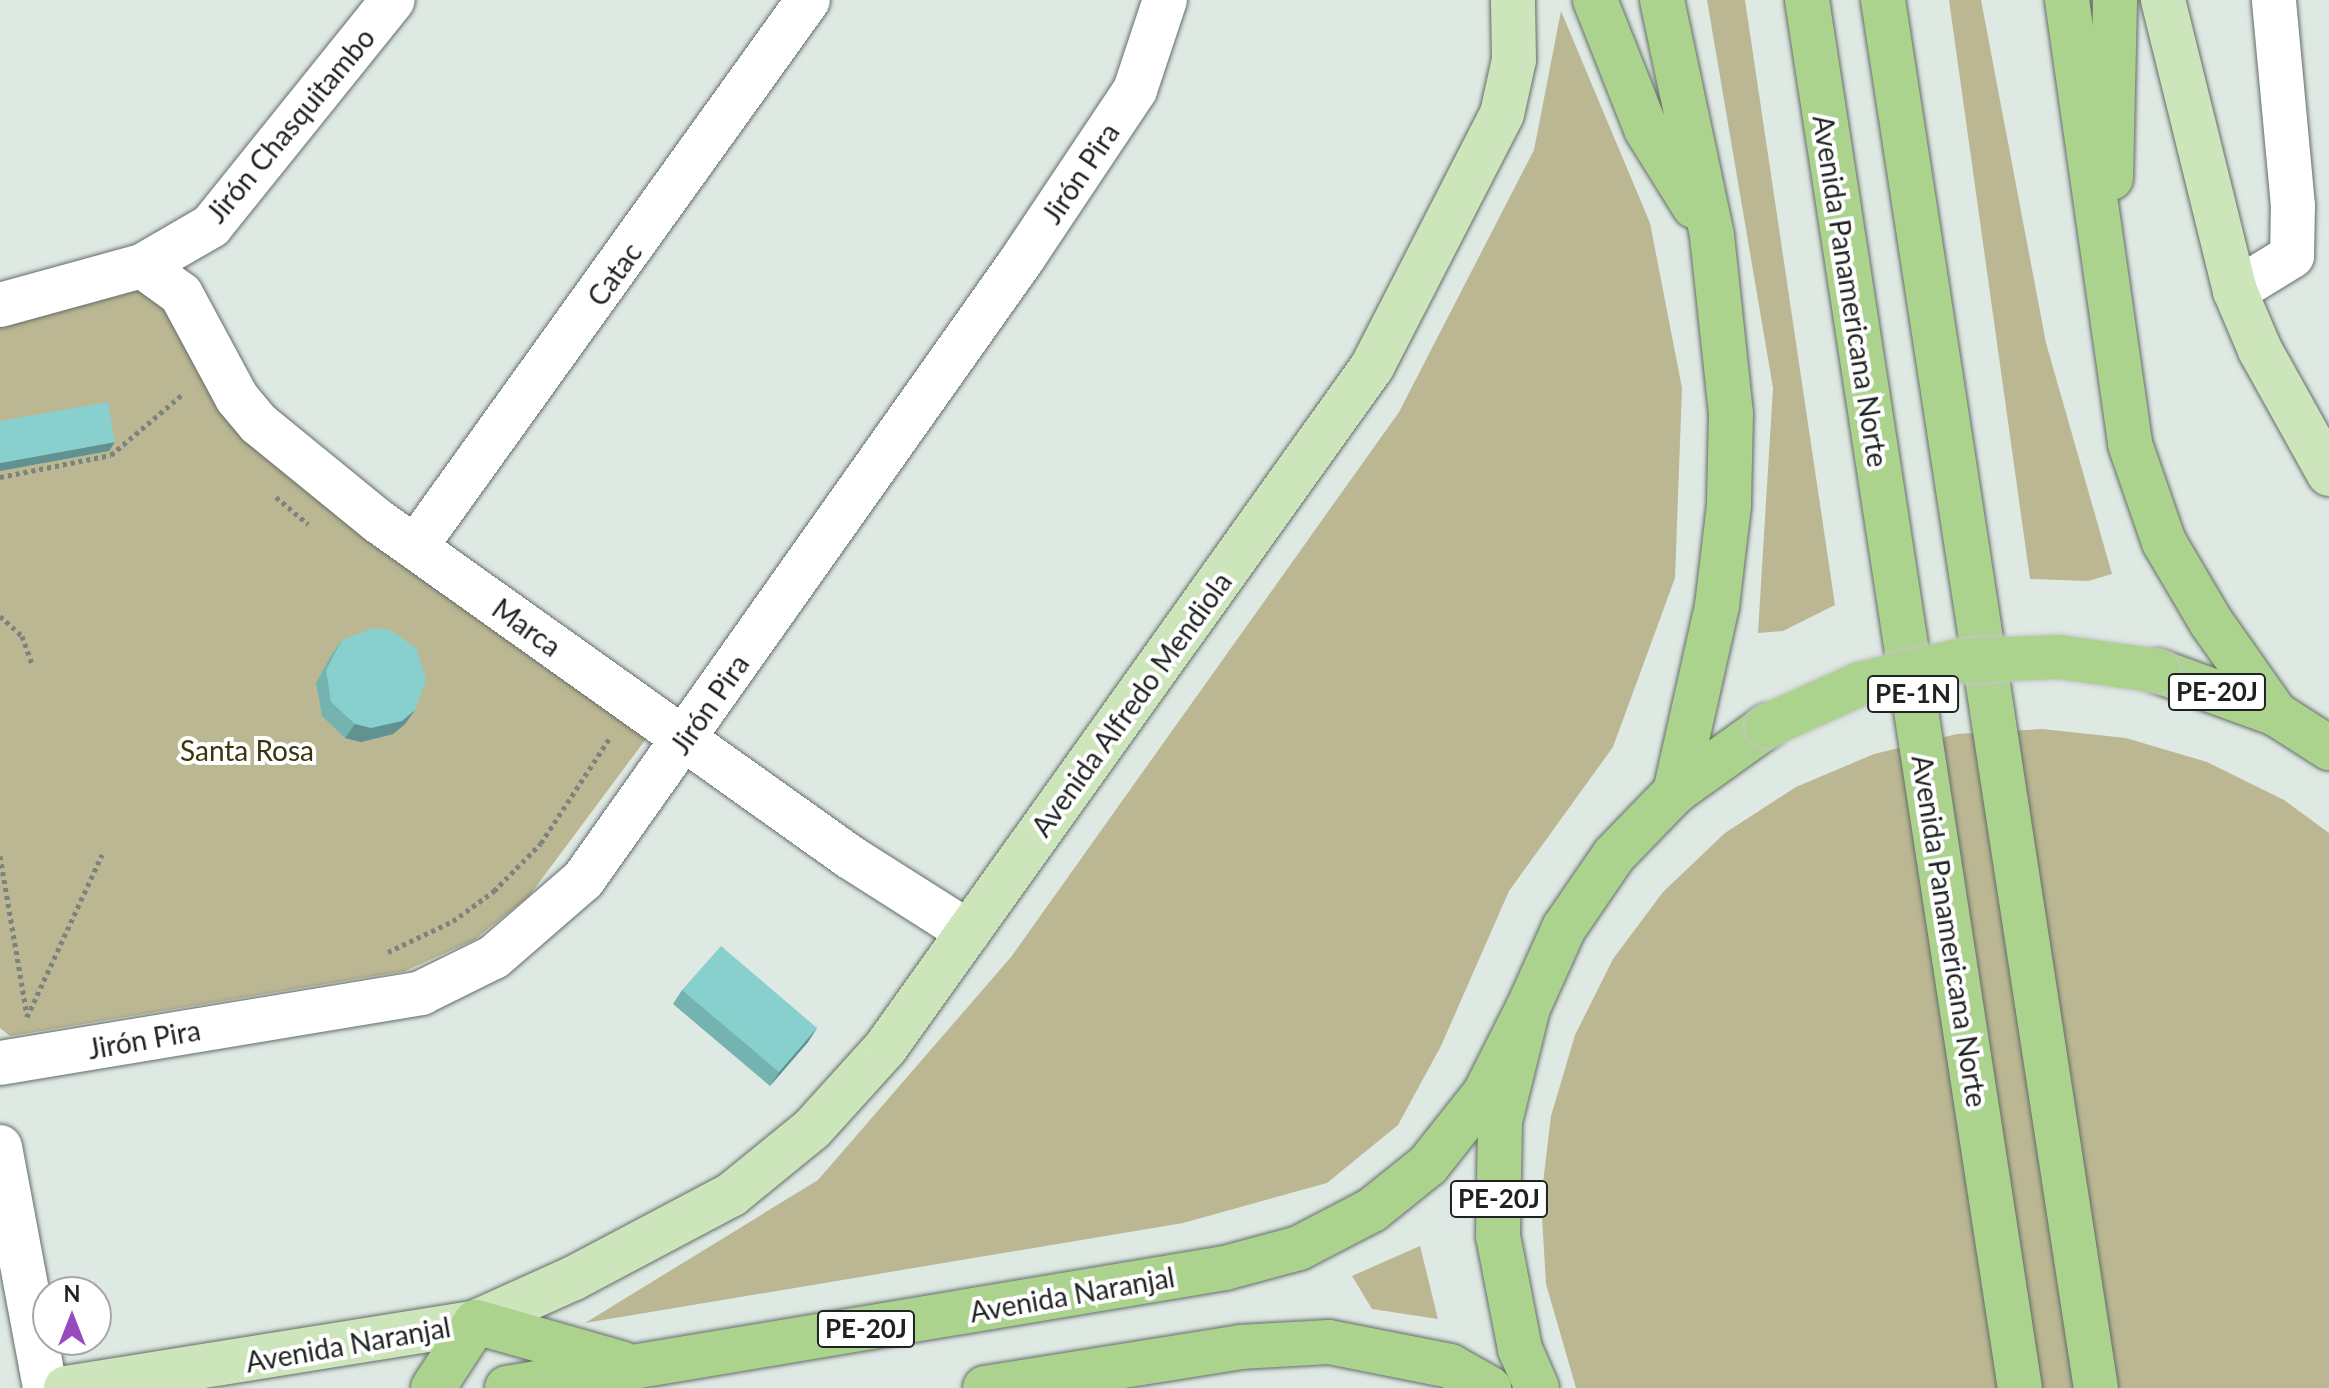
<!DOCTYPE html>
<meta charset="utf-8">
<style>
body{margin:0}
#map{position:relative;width:2329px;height:1388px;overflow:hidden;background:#dfe9e3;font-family:Lato,sans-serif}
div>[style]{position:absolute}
.green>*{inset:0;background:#bbb793}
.path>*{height:5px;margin-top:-2.5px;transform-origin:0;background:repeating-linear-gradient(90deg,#7c837f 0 4px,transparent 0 8px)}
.roads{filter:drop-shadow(0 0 2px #646d68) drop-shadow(0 0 2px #646d68)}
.minor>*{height:44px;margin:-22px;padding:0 22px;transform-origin:22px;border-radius:22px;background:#fff}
.major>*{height:44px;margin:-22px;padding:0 22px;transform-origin:22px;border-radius:22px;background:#cde5bb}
.highway>*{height:44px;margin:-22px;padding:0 22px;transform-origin:22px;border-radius:22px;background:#acd38e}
.bridges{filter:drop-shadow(0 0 2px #c4c6c5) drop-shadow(0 0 2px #c4c6c5)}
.highway-bridge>*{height:44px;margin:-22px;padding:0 22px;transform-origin:22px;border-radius:22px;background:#acd38e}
.wall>*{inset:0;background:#75b3b0}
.shaded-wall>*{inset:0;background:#5f9290}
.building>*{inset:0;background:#88d0cd}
span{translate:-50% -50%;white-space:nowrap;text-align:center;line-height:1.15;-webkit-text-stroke:8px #fff;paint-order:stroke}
.shield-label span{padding:2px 6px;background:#fff;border:2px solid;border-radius:6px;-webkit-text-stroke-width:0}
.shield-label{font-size:26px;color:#1e2220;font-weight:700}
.street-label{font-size:28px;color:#1e2220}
.park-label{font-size:28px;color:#3b360a}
.north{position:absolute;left:32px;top:1276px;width:80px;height:80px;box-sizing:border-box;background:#fff;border:2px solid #a5a7a6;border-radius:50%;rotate:0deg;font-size:22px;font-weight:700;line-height:32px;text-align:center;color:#1e2220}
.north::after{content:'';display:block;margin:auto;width:28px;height:36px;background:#974bbc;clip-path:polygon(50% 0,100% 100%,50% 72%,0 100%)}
</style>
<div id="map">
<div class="green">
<i style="clip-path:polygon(1707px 0,1745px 0,1835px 605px,1783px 631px,1758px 633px,1773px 388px)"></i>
<i style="clip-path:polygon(1949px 0,1981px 0,2046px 343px,2112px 574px,2088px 581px,2030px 579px)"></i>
<i style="clip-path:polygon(1561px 11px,1650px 223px,1682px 388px,1675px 578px,1613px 747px,1509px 891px,1441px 1046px,1398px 1125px,1327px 1183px,1183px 1223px,585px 1323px,818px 1180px,1011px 957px,1399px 412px,1534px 150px)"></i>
<i style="clip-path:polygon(122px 288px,153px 293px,339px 515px,646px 739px,529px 896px,474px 940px,405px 971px,10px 1036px,0 1028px,0 323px)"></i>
<i style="clip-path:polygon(2042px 729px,2126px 738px,2207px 762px,2284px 800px,2329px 833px,2329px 1388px,1576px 1388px,1546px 1284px,1541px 1200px,1551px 1116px,1575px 1035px,1613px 959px,1663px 892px,1725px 833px,1796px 787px,1874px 754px,1957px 734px)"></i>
<i style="clip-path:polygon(1420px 1246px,1438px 1319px,1372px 1309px,1352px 1276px)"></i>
</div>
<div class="path">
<i style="left:0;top:477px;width:113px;rotate:-11.2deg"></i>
<i style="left:111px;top:455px;width:94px;rotate:-40.3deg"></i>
<i style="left:276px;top:497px;width:42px;rotate:40.2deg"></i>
<i style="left:0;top:616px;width:30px;rotate:42deg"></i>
<i style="left:22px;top:636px;width:29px;rotate:70deg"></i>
<i style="left:0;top:856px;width:162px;rotate:80.4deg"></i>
<i style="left:388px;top:952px;width:72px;rotate:-25.5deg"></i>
<i style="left:453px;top:921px;width:51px;rotate:-36.2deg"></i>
<i style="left:494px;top:891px;width:67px;rotate:-45.6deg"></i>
<i style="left:541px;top:843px;width:124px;rotate:-56.8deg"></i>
<i style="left:27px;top:1017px;width:179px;rotate:-65.2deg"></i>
</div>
<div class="roads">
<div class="minor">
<i style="left:142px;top:266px;width:48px;rotate:35.7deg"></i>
<i style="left:181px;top:294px;width:118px;rotate:61.7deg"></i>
<i style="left:237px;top:398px;width:34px;rotate:50deg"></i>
<i style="left:259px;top:424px;width:154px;rotate:39.2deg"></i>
<i style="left:378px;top:521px;width:579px;rotate:35.45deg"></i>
<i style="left:850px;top:857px;width:140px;rotate:32.4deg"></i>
<i style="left:2235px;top:291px;width:67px;rotate:-31.6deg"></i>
<i style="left:2292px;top:256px;width:50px;rotate:-88.9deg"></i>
<i style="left:2293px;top:206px;width:207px;rotate:-95.3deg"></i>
<i style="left:0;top:305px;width:147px;rotate:-15.4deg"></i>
<i style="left:142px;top:266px;width:80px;rotate:-30.1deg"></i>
<i style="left:211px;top:226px;width:290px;rotate:-51.2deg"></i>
<i style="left:416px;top:546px;width:672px;rotate:-54.32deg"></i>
<i style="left:0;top:1063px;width:427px;rotate:-9.4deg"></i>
<i style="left:421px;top:993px;width:81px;rotate:-26.3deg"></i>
<i style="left:494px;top:957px;width:118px;rotate:-40.9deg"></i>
<i style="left:583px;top:880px;width:762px;rotate:-54.72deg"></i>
<i style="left:1023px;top:258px;width:202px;rotate:-56.3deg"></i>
<i style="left:1135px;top:90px;width:95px;rotate:-71.6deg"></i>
<i style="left:0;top:1147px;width:245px;rotate:79.4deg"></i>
</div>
<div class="major">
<i style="left:2163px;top:0;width:300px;rotate:76.1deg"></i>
<i style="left:2235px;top:291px;width:64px;rotate:67deg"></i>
<i style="left:2260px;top:350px;width:142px;rotate:60.9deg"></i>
<i style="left:66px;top:1388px;width:415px;rotate:-9.1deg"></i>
<i style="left:476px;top:1322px;width:107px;rotate:-24.2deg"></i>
<i style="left:574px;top:1278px;width:178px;rotate:-27.9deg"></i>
<i style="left:731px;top:1195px;width:104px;rotate:-39.2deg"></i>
<i style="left:812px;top:1129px;width:110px;rotate:-47.9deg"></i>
<i style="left:886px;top:1047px;width:836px;rotate:-54.45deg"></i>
<i style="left:1372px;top:367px;width:284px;rotate:-62.8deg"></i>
<i style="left:1502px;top:114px;width:55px;rotate:-77.5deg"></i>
<i style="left:1514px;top:60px;width:60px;rotate:-91deg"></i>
</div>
<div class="highway">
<i style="left:1595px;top:0;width:139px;rotate:68.4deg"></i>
<i style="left:1646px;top:129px;width:91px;rotate:58.1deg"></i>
<i style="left:1662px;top:0;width:241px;rotate:78deg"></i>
<i style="left:1712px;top:236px;width:179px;rotate:83.9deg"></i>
<i style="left:1731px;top:414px;width:91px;rotate:91.3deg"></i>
<i style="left:1729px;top:505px;width:102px;rotate:96.8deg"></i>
<i style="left:1717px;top:606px;width:191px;rotate:102.7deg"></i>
<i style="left:1807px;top:0;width:1404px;rotate:81.28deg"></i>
<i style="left:1883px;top:0;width:1404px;rotate:81.28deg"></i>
<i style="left:2067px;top:0;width:448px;rotate:81.9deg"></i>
<i style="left:2130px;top:444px;width:104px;rotate:70.9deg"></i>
<i style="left:2164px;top:542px;width:93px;rotate:59.6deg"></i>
<i style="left:2211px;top:622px;width:113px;rotate:54.8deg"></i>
<i style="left:2111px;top:178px;width:178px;rotate:-88.7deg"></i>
<i style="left:2158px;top:671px;width:126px;rotate:20deg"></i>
<i style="left:2276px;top:714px;width:63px;rotate:32.7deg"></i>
<i style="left:433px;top:1388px;width:79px;rotate:-56.9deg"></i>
<i style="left:476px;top:1322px;width:151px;rotate:15.8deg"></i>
<i style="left:507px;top:1388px;width:728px;rotate:-9.49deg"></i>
<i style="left:1225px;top:1268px;width:77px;rotate:-15.1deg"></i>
<i style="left:1299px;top:1248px;width:82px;rotate:-27.5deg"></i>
<i style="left:1372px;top:1210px;width:72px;rotate:-38.8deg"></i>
<i style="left:1428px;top:1165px;width:92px;rotate:-51.6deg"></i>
<i style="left:1485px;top:1093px;width:95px;rotate:-63.2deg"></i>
<i style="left:985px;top:1388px;width:258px;rotate:-9.1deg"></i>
<i style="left:1240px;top:1347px;width:89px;rotate:-3.2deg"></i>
<i style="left:1329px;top:1342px;width:123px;rotate:11.2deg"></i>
<i style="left:1450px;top:1366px;width:45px;rotate:29.4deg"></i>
<i style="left:1537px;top:1388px;width:43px;rotate:-113.6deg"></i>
<i style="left:1520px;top:1349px;width:115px;rotate:-101deg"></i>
<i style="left:1498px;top:1236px;width:115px;rotate:-89deg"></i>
<i style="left:1500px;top:1121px;width:116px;rotate:-76.1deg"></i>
<i style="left:1528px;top:1008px;width:88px;rotate:-65.8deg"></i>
<i style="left:1564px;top:928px;width:88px;rotate:-55.6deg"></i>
<i style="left:1614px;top:855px;width:88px;rotate:-45.9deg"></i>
<i style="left:1675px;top:792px;width:113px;rotate:-35.7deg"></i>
</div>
</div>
<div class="bridges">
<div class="highway-bridge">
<i style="left:1767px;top:726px;width:102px;rotate:-24.3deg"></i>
<i style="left:1860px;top:684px;width:101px;rotate:-13.2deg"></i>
<i style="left:1958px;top:661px;width:101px;rotate:-2.3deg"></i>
<i style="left:2059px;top:657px;width:100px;rotate:8deg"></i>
</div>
</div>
<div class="wall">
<i style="clip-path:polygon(342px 640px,415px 710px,405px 724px,393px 734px,361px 742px,345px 738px,322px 716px,316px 683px,332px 654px)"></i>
<i style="clip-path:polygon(682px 990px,817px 1028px,808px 1042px,770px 1086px,673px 1004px)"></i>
</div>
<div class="shaded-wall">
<i style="clip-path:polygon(115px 442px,109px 451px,0 471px,0 463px)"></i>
<i style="clip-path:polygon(415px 710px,405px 724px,393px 734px,361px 742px,345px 738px,355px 724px)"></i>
<i style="clip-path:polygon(817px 1028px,808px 1042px,770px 1086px,779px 1072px)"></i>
</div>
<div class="building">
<i style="clip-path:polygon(108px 402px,115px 442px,0 463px,0 421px)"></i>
<i style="clip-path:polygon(373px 628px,390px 630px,417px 649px,426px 680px,415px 710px,402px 721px,371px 728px,355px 724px,331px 702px,326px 670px,342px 640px)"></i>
<i style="clip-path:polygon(721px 946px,817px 1028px,779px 1072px,682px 990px)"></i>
</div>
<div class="shield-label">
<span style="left:2217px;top:692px">PE-20J</span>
<span style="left:1913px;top:694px">PE-1N</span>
<span style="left:1499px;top:1199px">PE-20J</span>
<span style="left:866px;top:1329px">PE-20J</span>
</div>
<div class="street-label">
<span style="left:290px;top:125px;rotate:-50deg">Jirón Chasquitambo</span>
<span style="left:1080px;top:173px;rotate:-56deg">Jirón Pira</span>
<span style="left:614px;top:274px;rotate:-54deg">Catac</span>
<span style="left:1851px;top:291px;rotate:81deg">Avenida Panamericana Norte</span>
<span style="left:527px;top:627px;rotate:36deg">Marca</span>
<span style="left:709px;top:704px;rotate:-55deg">Jirón Pira</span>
<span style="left:1131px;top:704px;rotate:-54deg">Avenida Alfredo Mendiola</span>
<span style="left:1950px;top:931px;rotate:81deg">Avenida Panamericana Norte</span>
<span style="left:144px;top:1039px;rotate:-10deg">Jirón Pira</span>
<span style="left:1072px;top:1294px;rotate:-10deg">Avenida Naranjal</span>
<span style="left:348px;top:1344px;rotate:-10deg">Avenida Naranjal</span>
</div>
<div class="park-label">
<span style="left:247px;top:750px">Santa Rosa</span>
</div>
<div class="north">N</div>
</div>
